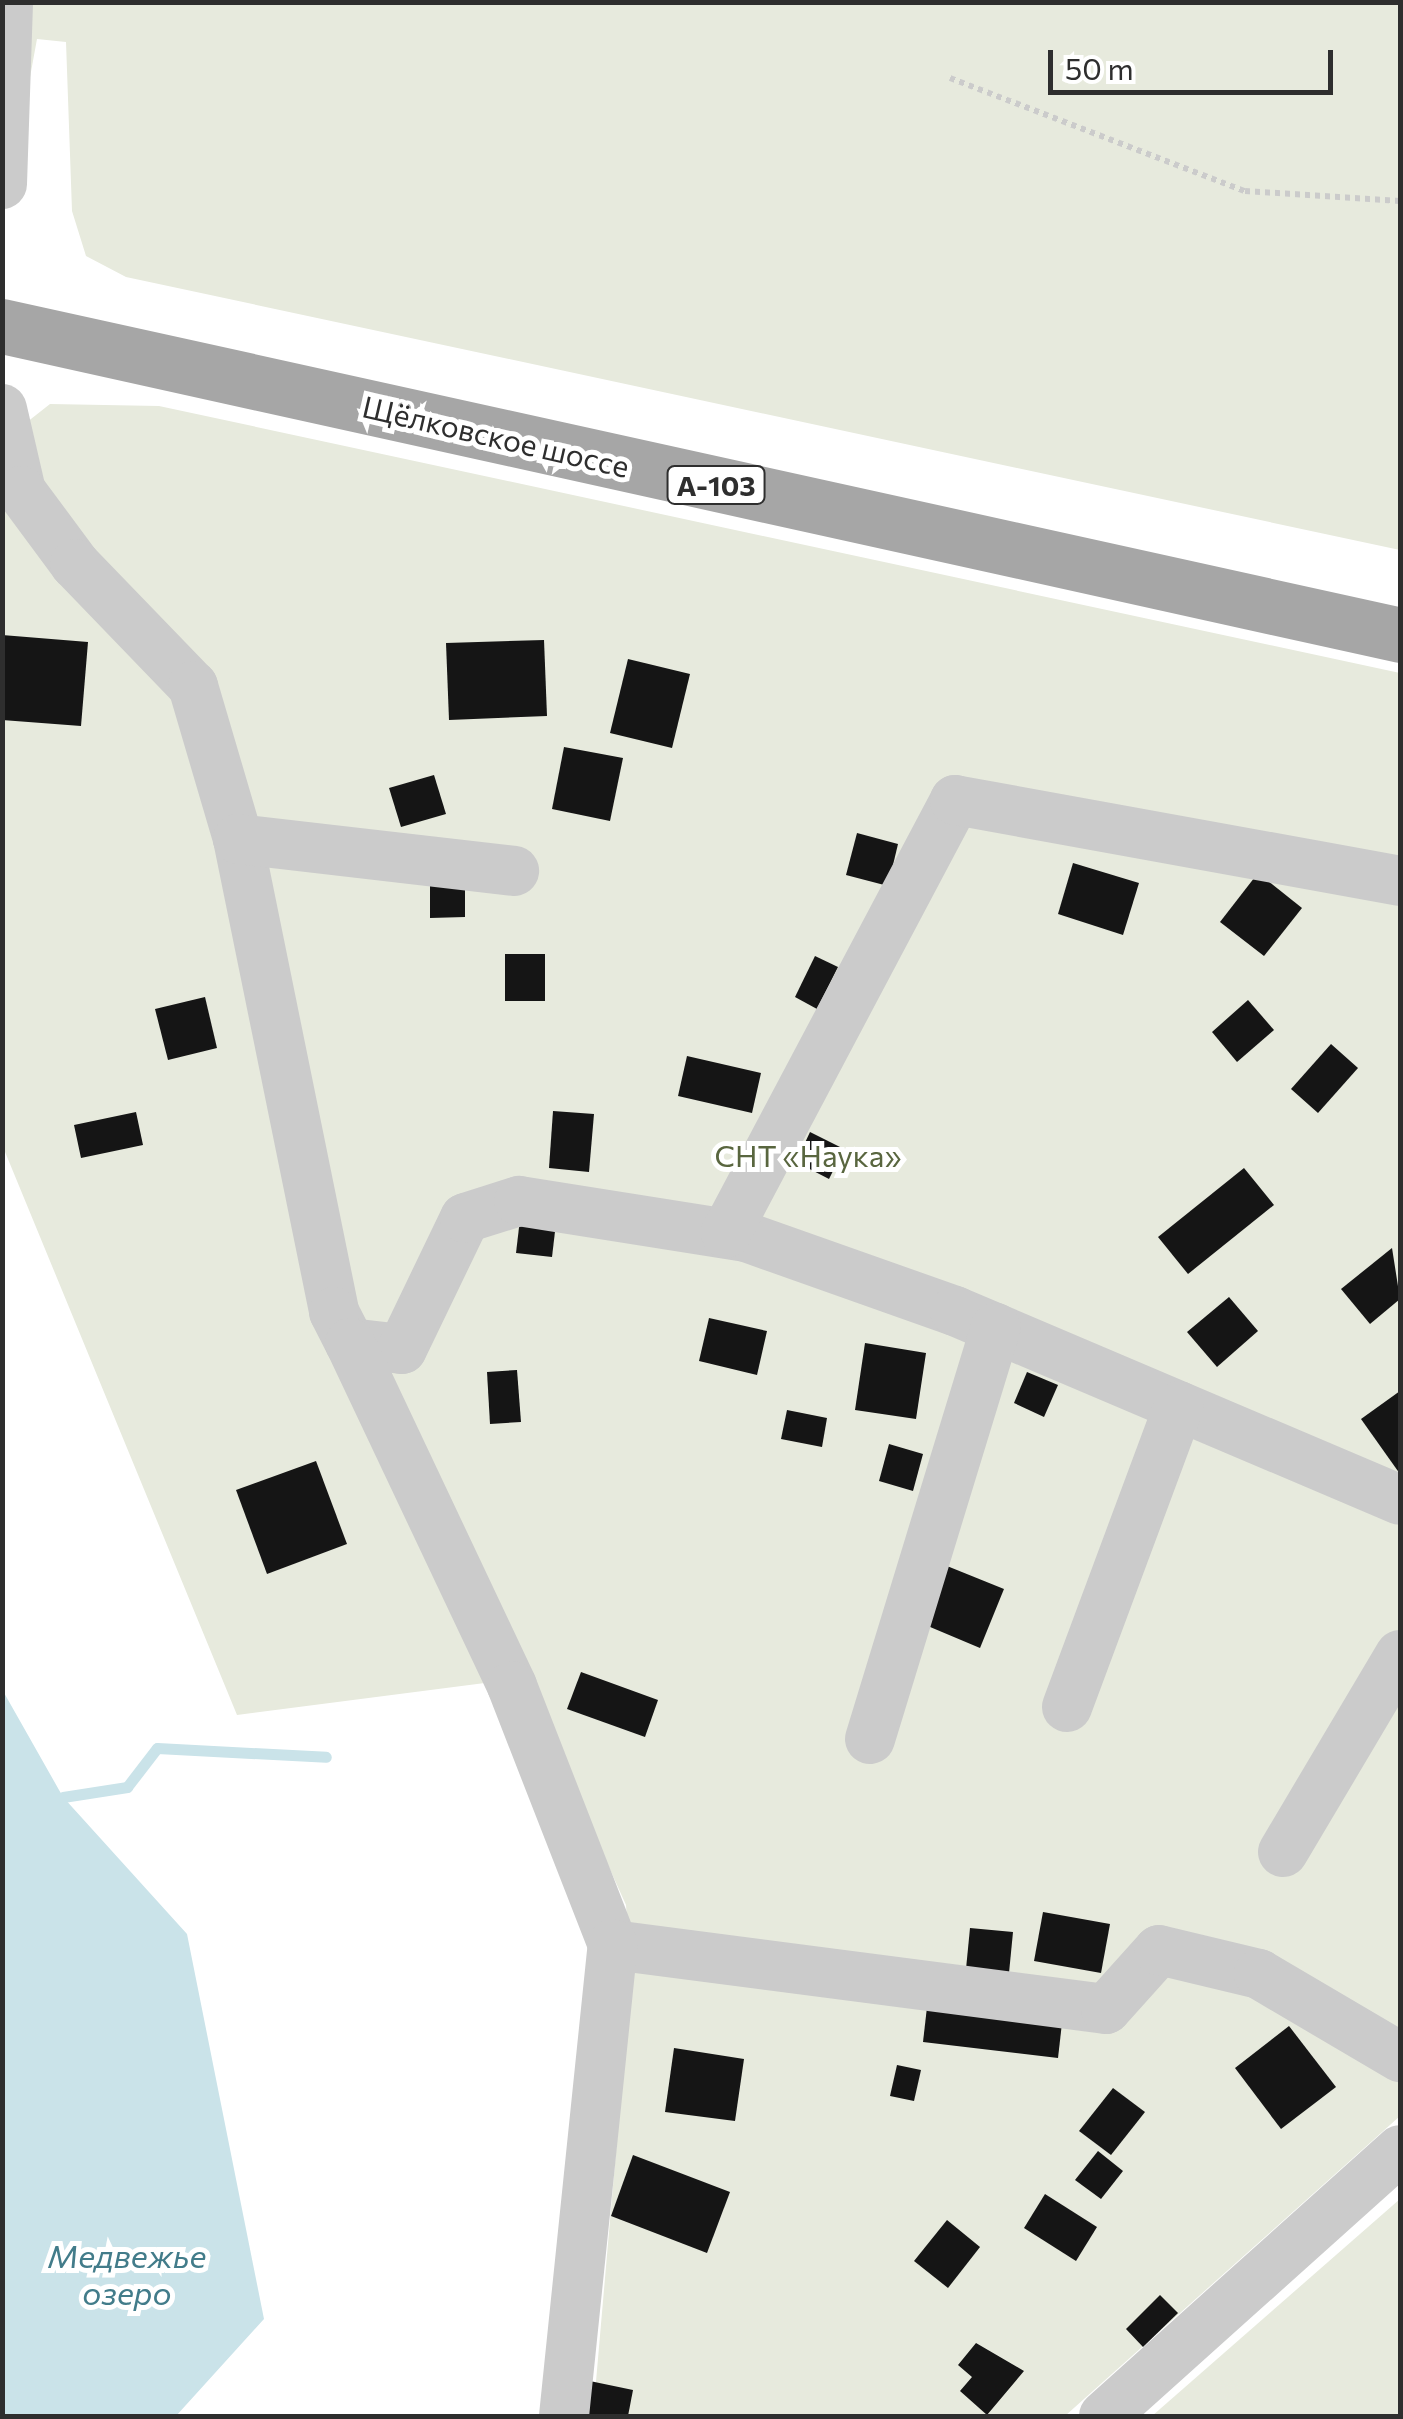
<!DOCTYPE html>
<meta charset="utf-8">
<style>
body{margin:0}
#map{position:relative;width:1403px;height:2419px;overflow:hidden;background:#fff;font-family:Commissioner,sans-serif}
div>[style]{position:absolute}
.green>*{inset:0;background:#e7eadd}
.water>*{inset:0;background:#cae3e9}
.stream>*{height:11px;margin:-5.5px;padding:0 5.5px;transform-origin:5.5px;border-radius:5.5px;background:#cae3e9}
.building>*{inset:0;background:#151515}
.path>*{height:6px;margin-top:-3px;transform-origin:0;background:repeating-linear-gradient(90deg,#cbcbcb 0 5px,transparent 0 10px)}
.minor>*{height:50px;margin:-25px;padding:0 25px;transform-origin:25px;border-radius:25px;background:#cbcbcb}
.major>*{height:55px;margin:-27.5px;padding:0 27.5px;transform-origin:27.5px;border-radius:27.5px;background:#a6a6a6}
span{translate:-50% -50%;white-space:nowrap;text-align:center;line-height:1.15;-webkit-text-stroke:10px #fff;paint-order:stroke}
.shield-label span{padding:2px 8px;background:#fff;border:2px solid;border-radius:8px;-webkit-text-stroke-width:0}
.shield-label{font-size:28px;color:#2e2e2e;font-weight:700}
.street-label{font-size:30px;color:#2e2e2e}
.park-label{font-size:30px;color:#59663f}
.water-label{font-size:32px;color:#427c8a;font-style:italic}
.frame{position:absolute;inset:0;border:5px solid #2e2e2e;pointer-events:none}
.scale{position:absolute;left:1048px;top:50px;width:285px;height:45px;box-sizing:border-box;border:5px solid #2e2e2e;border-top:0;padding-left:12px;font-size:30px;line-height:35px;white-space:nowrap;color:#2e2e2e;-webkit-text-stroke:8px #fff;paint-order:stroke}
</style>
<div id="map">
<div class="green">
<i style="clip-path:polygon(3px 3px,1400px 3px,1400px 550px,126px 277px,86px 256px,72px 211px,66px 42px,37px 39px,15px 159px)"></i>
<i style="clip-path:polygon(50px 404px,159px 406px,1400px 673px,1400px 2116px,1065px 2416px,593px 2416px,631px 1979px,626px 1905px,524px 1678px,237px 1715px,3px 1147px,3px 441px)"></i>
<i style="clip-path:polygon(1400px 2199px,1400px 2416px,1152px 2416px)"></i>
</div>
<div class="water">
<i style="clip-path:polygon(3px 1691px,63px 1797px,187px 1934px,264px 2319px,176px 2416px,3px 2416px)"></i>
</div>
<div class="stream">
<i style="left:63px;top:1797px;width:65px;rotate:-8.9deg"></i>
<i style="left:127px;top:1787px;width:49px;rotate:-52.4deg"></i>
<i style="left:157px;top:1748px;width:169px;rotate:3deg"></i>
</div>
<div class="building">
<i style="clip-path:polygon(2px 635px,88px 642px,81px 726px,2px 720px)"></i>
<i style="clip-path:polygon(544px 640px,547px 716px,449px 720px,446px 643px)"></i>
<i style="clip-path:polygon(628px 659px,690px 674px,672px 748px,610px 733px)"></i>
<i style="clip-path:polygon(564px 747px,623px 758px,610px 821px,552px 809px)"></i>
<i style="clip-path:polygon(434px 775px,446px 814px,401px 827px,389px 788px)"></i>
<i style="clip-path:polygon(857px 833px,898px 844px,888px 886px,846px 875px)"></i>
<i style="clip-path:polygon(1073px 863px,1139px 883px,1123px 935px,1058px 914px)"></i>
<i style="clip-path:polygon(1258px 873px,1302px 908px,1264px 956px,1220px 922px)"></i>
<i style="clip-path:polygon(430px 879px,465px 879px,465px 917px,430px 918px)"></i>
<i style="clip-path:polygon(505px 954px,545px 954px,545px 1001px,505px 1001px)"></i>
<i style="clip-path:polygon(815px 956px,838px 967px,817px 1009px,795px 997px)"></i>
<i style="clip-path:polygon(205px 997px,217px 1048px,168px 1060px,155px 1009px)"></i>
<i style="clip-path:polygon(1248px 1000px,1274px 1030px,1237px 1062px,1212px 1032px)"></i>
<i style="clip-path:polygon(1331px 1044px,1358px 1068px,1318px 1113px,1291px 1089px)"></i>
<i style="clip-path:polygon(687px 1056px,761px 1073px,752px 1113px,678px 1096px)"></i>
<i style="clip-path:polygon(553px 1111px,594px 1114px,589px 1172px,549px 1168px)"></i>
<i style="clip-path:polygon(136px 1112px,143px 1145px,81px 1158px,74px 1125px)"></i>
<i style="clip-path:polygon(810px 1132px,844px 1149px,829px 1179px,796px 1162px)"></i>
<i style="clip-path:polygon(1244px 1168px,1274px 1205px,1188px 1274px,1158px 1237px)"></i>
<i style="clip-path:polygon(520px 1219px,556px 1223px,552px 1257px,516px 1253px)"></i>
<i style="clip-path:polygon(1392px 1248px,1400px 1299px,1370px 1324px,1341px 1289px)"></i>
<i style="clip-path:polygon(1229px 1297px,1258px 1331px,1217px 1367px,1187px 1332px)"></i>
<i style="clip-path:polygon(709px 1318px,767px 1331px,757px 1375px,699px 1361px)"></i>
<i style="clip-path:polygon(865px 1343px,926px 1353px,916px 1419px,855px 1410px)"></i>
<i style="clip-path:polygon(517px 1370px,521px 1422px,490px 1424px,487px 1372px)"></i>
<i style="clip-path:polygon(1027px 1372px,1058px 1385px,1044px 1417px,1014px 1403px)"></i>
<i style="clip-path:polygon(1400px 1391px,1400px 1474px,1361px 1419px)"></i>
<i style="clip-path:polygon(787px 1410px,827px 1418px,822px 1447px,781px 1439px)"></i>
<i style="clip-path:polygon(889px 1444px,923px 1454px,913px 1491px,879px 1481px)"></i>
<i style="clip-path:polygon(316px 1461px,347px 1544px,267px 1574px,236px 1490px)"></i>
<i style="clip-path:polygon(947px 1566px,1004px 1589px,980px 1648px,923px 1624px)"></i>
<i style="clip-path:polygon(581px 1672px,658px 1700px,645px 1737px,567px 1709px)"></i>
<i style="clip-path:polygon(1043px 1912px,1110px 1924px,1101px 1973px,1034px 1961px)"></i>
<i style="clip-path:polygon(970px 1928px,1013px 1932px,1009px 1973px,966px 1969px)"></i>
<i style="clip-path:polygon(927px 2007px,1062px 2023px,1058px 2058px,923px 2042px)"></i>
<i style="clip-path:polygon(1289px 2026px,1336px 2087px,1281px 2129px,1235px 2068px)"></i>
<i style="clip-path:polygon(674px 2048px,744px 2059px,735px 2121px,665px 2112px)"></i>
<i style="clip-path:polygon(897px 2065px,921px 2070px,914px 2101px,890px 2096px)"></i>
<i style="clip-path:polygon(1113px 2088px,1145px 2112px,1111px 2155px,1079px 2131px)"></i>
<i style="clip-path:polygon(1098px 2151px,1123px 2171px,1101px 2199px,1075px 2180px)"></i>
<i style="clip-path:polygon(633px 2155px,730px 2192px,707px 2253px,611px 2216px)"></i>
<i style="clip-path:polygon(1045px 2194px,1097px 2227px,1076px 2261px,1024px 2228px)"></i>
<i style="clip-path:polygon(947px 2220px,980px 2247px,948px 2288px,914px 2261px)"></i>
<i style="clip-path:polygon(1160px 2295px,1178px 2313px,1143px 2347px,1126px 2329px)"></i>
<i style="clip-path:polygon(976px 2343px,1024px 2371px,987px 2415px,960px 2391px,972px 2377px,958px 2365px)"></i>
<i style="clip-path:polygon(585px 2380px,633px 2390px,628px 2416px,578px 2416px)"></i>
</div>
<div class="path">
<i style="left:950px;top:78px;width:316px;rotate:21deg"></i>
<i style="left:1245px;top:191px;width:155px;rotate:3.7deg"></i>
</div>
<div class="minor">
<i style="left:2px;top:184px;width:182px;rotate:-88.1deg"></i>
<i style="left:2px;top:409px;width:84px;rotate:77deg"></i>
<i style="left:21px;top:491px;width:91px;rotate:53.5deg"></i>
<i style="left:75px;top:564px;width:170px;rotate:46deg"></i>
<i style="left:193px;top:686px;width:159px;rotate:73.6deg"></i>
<i style="left:238px;top:839px;width:483px;rotate:78.5deg"></i>
<i style="left:334px;top:1312px;width:35px;rotate:63deg"></i>
<i style="left:350px;top:1343px;width:52px;rotate:6.6deg"></i>
<i style="left:402px;top:1349px;width:145px;rotate:-64.3deg"></i>
<i style="left:465px;top:1218px;width:57px;rotate:-17.5deg"></i>
<i style="left:519px;top:1201px;width:230px;rotate:9deg"></i>
<i style="left:746px;top:1237px;width:222px;rotate:19.5deg"></i>
<i style="left:955px;top:1311px;width:483px;rotate:23deg"></i>
<i style="left:238px;top:839px;width:278px;rotate:6.6deg"></i>
<i style="left:726px;top:1233px;width:490px;rotate:-62.1deg"></i>
<i style="left:955px;top:800px;width:452px;rotate:10.3deg"></i>
<i style="left:350px;top:1343px;width:379px;rotate:64.7deg"></i>
<i style="left:512px;top:1686px;width:278px;rotate:68.7deg"></i>
<i style="left:613px;top:1945px;width:497px;rotate:7.4deg"></i>
<i style="left:1106px;top:2009px;width:79px;rotate:-48.1deg"></i>
<i style="left:1159px;top:1950px;width:103px;rotate:13.5deg"></i>
<i style="left:1259px;top:1974px;width:164px;rotate:30.5deg"></i>
<i style="left:1067px;top:1707px;width:321px;rotate:-69.6deg"></i>
<i style="left:870px;top:1739px;width:430px;rotate:-73deg"></i>
<i style="left:1283px;top:1852px;width:229px;rotate:-59.3deg"></i>
<i style="left:564px;top:2416px;width:474px;rotate:-84.1deg"></i>
<i style="left:1104px;top:2416px;width:398px;rotate:-41.9deg"></i>
</div>
<div class="major">
<i style="left:2px;top:326px;width:1432px;rotate:12.46deg"></i>
</div>
<div class="shield-label">
<span style="left:716px;top:485px">А-103</span>
</div>
<div class="street-label">
<span style="left:496px;top:436px;rotate:13deg">Щёлковское шоссе</span>
</div>
<div class="park-label">
<span style="left:808px;top:1155px">СНТ «Наука»</span>
</div>
<div class="water-label">
<span style="left:127px;top:2274px">Медвежье<br>озеро</span>
</div>
<div class="frame"></div>
<div class="scale">50 m</div>
</div>
